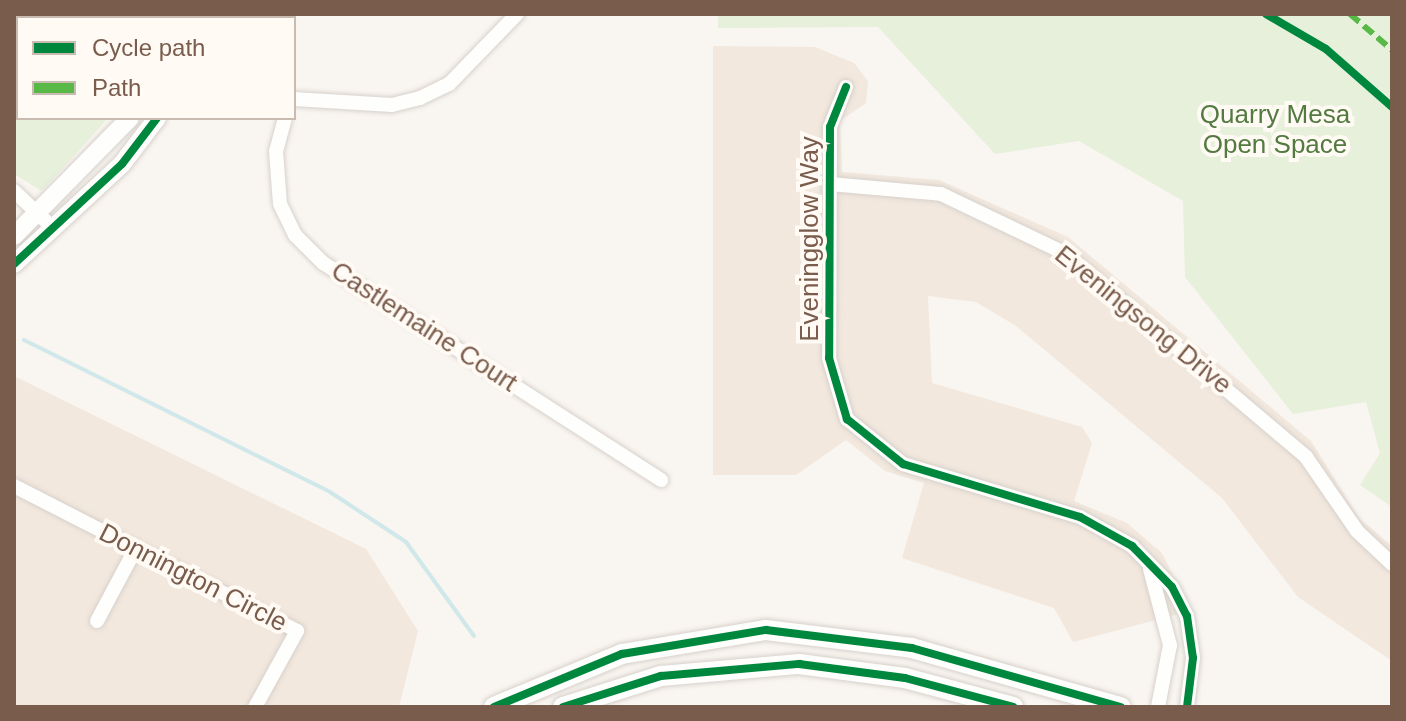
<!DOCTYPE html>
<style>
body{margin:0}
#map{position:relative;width:1406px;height:721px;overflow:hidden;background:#f9f5f0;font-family:Arial,sans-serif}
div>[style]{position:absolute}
.residential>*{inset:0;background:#f2e8de}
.green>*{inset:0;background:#e7f0db}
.stream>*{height:4px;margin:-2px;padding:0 2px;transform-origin:2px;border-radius:2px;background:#d0e8ea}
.roads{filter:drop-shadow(0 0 2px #d7d1cb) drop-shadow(0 0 2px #d7d1cb)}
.minor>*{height:14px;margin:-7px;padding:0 7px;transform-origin:7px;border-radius:7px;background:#fefefd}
.tertiary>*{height:18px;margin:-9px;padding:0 9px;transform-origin:9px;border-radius:9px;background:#fefefd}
.secondary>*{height:20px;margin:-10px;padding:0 10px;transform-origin:10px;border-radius:10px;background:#fefefd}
.quiet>*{height:6px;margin-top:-3px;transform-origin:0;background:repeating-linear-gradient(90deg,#58b947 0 12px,transparent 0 18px)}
.cycleway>*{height:8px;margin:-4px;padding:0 4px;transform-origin:4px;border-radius:4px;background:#00873e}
span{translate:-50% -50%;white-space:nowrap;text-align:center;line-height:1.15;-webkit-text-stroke:8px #fffaf3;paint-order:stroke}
.park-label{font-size:26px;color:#537a41}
.street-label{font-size:26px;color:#7a5c4d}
.frame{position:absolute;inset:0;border:16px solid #7a5c4d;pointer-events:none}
.legend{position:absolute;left:16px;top:16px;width:280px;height:104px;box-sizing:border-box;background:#fffaf3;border:2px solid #cabbb1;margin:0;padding:10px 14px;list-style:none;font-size:24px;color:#7a5c4d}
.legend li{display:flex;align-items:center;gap:16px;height:40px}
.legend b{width:40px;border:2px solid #cabbb1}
</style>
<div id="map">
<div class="residential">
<i style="clip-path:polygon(713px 46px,815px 47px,854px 63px,868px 81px,866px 103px,840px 121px,842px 172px,939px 180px,1068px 237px,1311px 441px,1359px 518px,1392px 546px,1392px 661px,1298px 597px,1222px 498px,1016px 326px,976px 302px,928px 296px,932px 383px,1082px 427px,1092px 443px,1074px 501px,1127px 523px,1162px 553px,1190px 611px,1073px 642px,1054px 608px,902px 558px,924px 483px,885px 471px,846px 440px,796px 475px,713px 475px)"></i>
<i style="clip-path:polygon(14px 376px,366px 549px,418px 631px,399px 707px,14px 707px)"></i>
</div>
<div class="green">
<i style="clip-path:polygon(14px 14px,166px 14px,18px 18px,18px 118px,108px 118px,42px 191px,14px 174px)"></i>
<i style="clip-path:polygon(718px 14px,1392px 14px,1392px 507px,1360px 485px,1380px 453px,1366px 402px,1293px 414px,1185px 277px,1183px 201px,1079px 141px,995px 154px,878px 27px,718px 28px)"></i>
</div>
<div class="stream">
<i style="left:24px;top:340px;width:342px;rotate:26.4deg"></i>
<i style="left:330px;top:492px;width:91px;rotate:33.3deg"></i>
<i style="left:406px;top:542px;width:116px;rotate:54.1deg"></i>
</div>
<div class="roads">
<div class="minor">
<i style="left:846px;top:87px;width:43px;rotate:111.8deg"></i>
<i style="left:830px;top:127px;width:231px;rotate:90.2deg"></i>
<i style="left:829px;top:358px;width:64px;rotate:73.6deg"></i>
<i style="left:847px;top:419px;width:72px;rotate:38.8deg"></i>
<i style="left:903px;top:464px;width:185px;rotate:16.7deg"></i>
<i style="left:1080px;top:517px;width:60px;rotate:29.1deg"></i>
<i style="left:1132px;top:546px;width:57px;rotate:45.7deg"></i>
<i style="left:1172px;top:587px;width:33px;rotate:63deg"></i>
<i style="left:1187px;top:616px;width:42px;rotate:81.9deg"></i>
<i style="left:1193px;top:658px;width:49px;rotate:97deg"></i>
<i style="left:294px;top:99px;width:98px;rotate:3.5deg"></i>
<i style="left:392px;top:105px;width:29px;rotate:-14deg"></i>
<i style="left:420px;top:98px;width:32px;rotate:-26deg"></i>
<i style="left:449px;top:84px;width:98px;rotate:-45.8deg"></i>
<i style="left:285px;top:118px;width:34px;rotate:105deg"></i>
<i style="left:276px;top:151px;width:53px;rotate:85.7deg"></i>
<i style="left:280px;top:204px;width:34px;rotate:64deg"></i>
<i style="left:295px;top:235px;width:40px;rotate:45deg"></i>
<i style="left:323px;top:263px;width:402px;rotate:32.7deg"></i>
<i style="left:830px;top:184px;width:111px;rotate:5.1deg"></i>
<i style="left:941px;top:194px;width:139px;rotate:25.6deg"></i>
<i style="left:1066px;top:254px;width:314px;rotate:40.2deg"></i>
<i style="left:1306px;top:457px;width:90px;rotate:55.4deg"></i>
<i style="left:1357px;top:531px;width:48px;rotate:43.3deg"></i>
<i style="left:14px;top:191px;width:52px;rotate:43.5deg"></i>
<i style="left:14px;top:486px;width:318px;rotate:27.1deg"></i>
<i style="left:297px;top:631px;width:87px;rotate:118.9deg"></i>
<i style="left:1150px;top:569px;width:79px;rotate:75.3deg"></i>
<i style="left:1170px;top:645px;width:63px;rotate:101deg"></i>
<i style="left:97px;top:621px;width:83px;rotate:-61.9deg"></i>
</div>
<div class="tertiary">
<i style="left:185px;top:18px;width:4px;rotate:-63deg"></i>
<i style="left:209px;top:18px;width:4px;rotate:-63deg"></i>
<i style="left:14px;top:236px;width:165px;rotate:-45.5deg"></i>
<i style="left:14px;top:264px;width:147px;rotate:-42.8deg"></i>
<i style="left:122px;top:164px;width:58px;rotate:-52.7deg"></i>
</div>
<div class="secondary">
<i style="left:494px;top:707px;width:139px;rotate:-22.5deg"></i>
<i style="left:622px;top:654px;width:146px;rotate:-9.5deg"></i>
<i style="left:766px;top:630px;width:147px;rotate:7deg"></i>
<i style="left:912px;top:648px;width:217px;rotate:15.8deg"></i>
<i style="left:563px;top:707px;width:103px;rotate:-17.6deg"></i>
<i style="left:661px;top:676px;width:139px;rotate:-5deg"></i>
<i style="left:799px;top:664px;width:107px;rotate:7.5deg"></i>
<i style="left:905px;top:678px;width:112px;rotate:15deg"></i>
</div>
</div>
<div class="quiet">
<i style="left:1350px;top:14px;width:55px;rotate:40.6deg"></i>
</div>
<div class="cycleway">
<i style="left:1266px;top:14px;width:69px;rotate:30.3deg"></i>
<i style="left:1326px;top:49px;width:88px;rotate:41.3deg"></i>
<i style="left:846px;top:87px;width:43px;rotate:111.8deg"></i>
<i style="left:830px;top:127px;width:231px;rotate:90.2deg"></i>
<i style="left:829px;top:358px;width:64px;rotate:73.6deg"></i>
<i style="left:847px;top:419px;width:72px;rotate:38.8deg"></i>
<i style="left:903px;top:464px;width:185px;rotate:16.7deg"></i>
<i style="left:1080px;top:517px;width:60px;rotate:29.1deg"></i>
<i style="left:1132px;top:546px;width:57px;rotate:45.7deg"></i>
<i style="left:1172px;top:587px;width:33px;rotate:63deg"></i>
<i style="left:1187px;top:616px;width:42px;rotate:81.9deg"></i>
<i style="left:1193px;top:658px;width:49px;rotate:97deg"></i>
<i style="left:14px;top:264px;width:147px;rotate:-42.8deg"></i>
<i style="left:122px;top:164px;width:58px;rotate:-52.7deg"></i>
<i style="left:494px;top:707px;width:139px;rotate:-22.5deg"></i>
<i style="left:622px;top:654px;width:146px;rotate:-9.5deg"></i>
<i style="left:766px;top:630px;width:147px;rotate:7deg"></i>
<i style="left:912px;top:648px;width:217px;rotate:15.8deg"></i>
<i style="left:563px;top:707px;width:103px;rotate:-17.6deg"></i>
<i style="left:661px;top:676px;width:139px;rotate:-5deg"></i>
<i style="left:799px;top:664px;width:107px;rotate:7.5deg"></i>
<i style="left:905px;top:678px;width:112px;rotate:15deg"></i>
</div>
<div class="park-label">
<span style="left:1275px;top:130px">Quarry Mesa<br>Open Space</span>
</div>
<div class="street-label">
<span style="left:810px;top:239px;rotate:-90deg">Eveningglow Way</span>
<span style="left:1143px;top:320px;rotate:39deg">Eveningsong Drive</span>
<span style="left:424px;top:327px;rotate:33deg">Castlemaine Court</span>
<span style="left:193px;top:578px;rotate:27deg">Donnington Circle</span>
</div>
<div class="frame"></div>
<ul class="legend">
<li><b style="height:10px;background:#00873e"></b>Cycle path</li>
<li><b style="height:10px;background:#58b947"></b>Path</li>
</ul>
</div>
